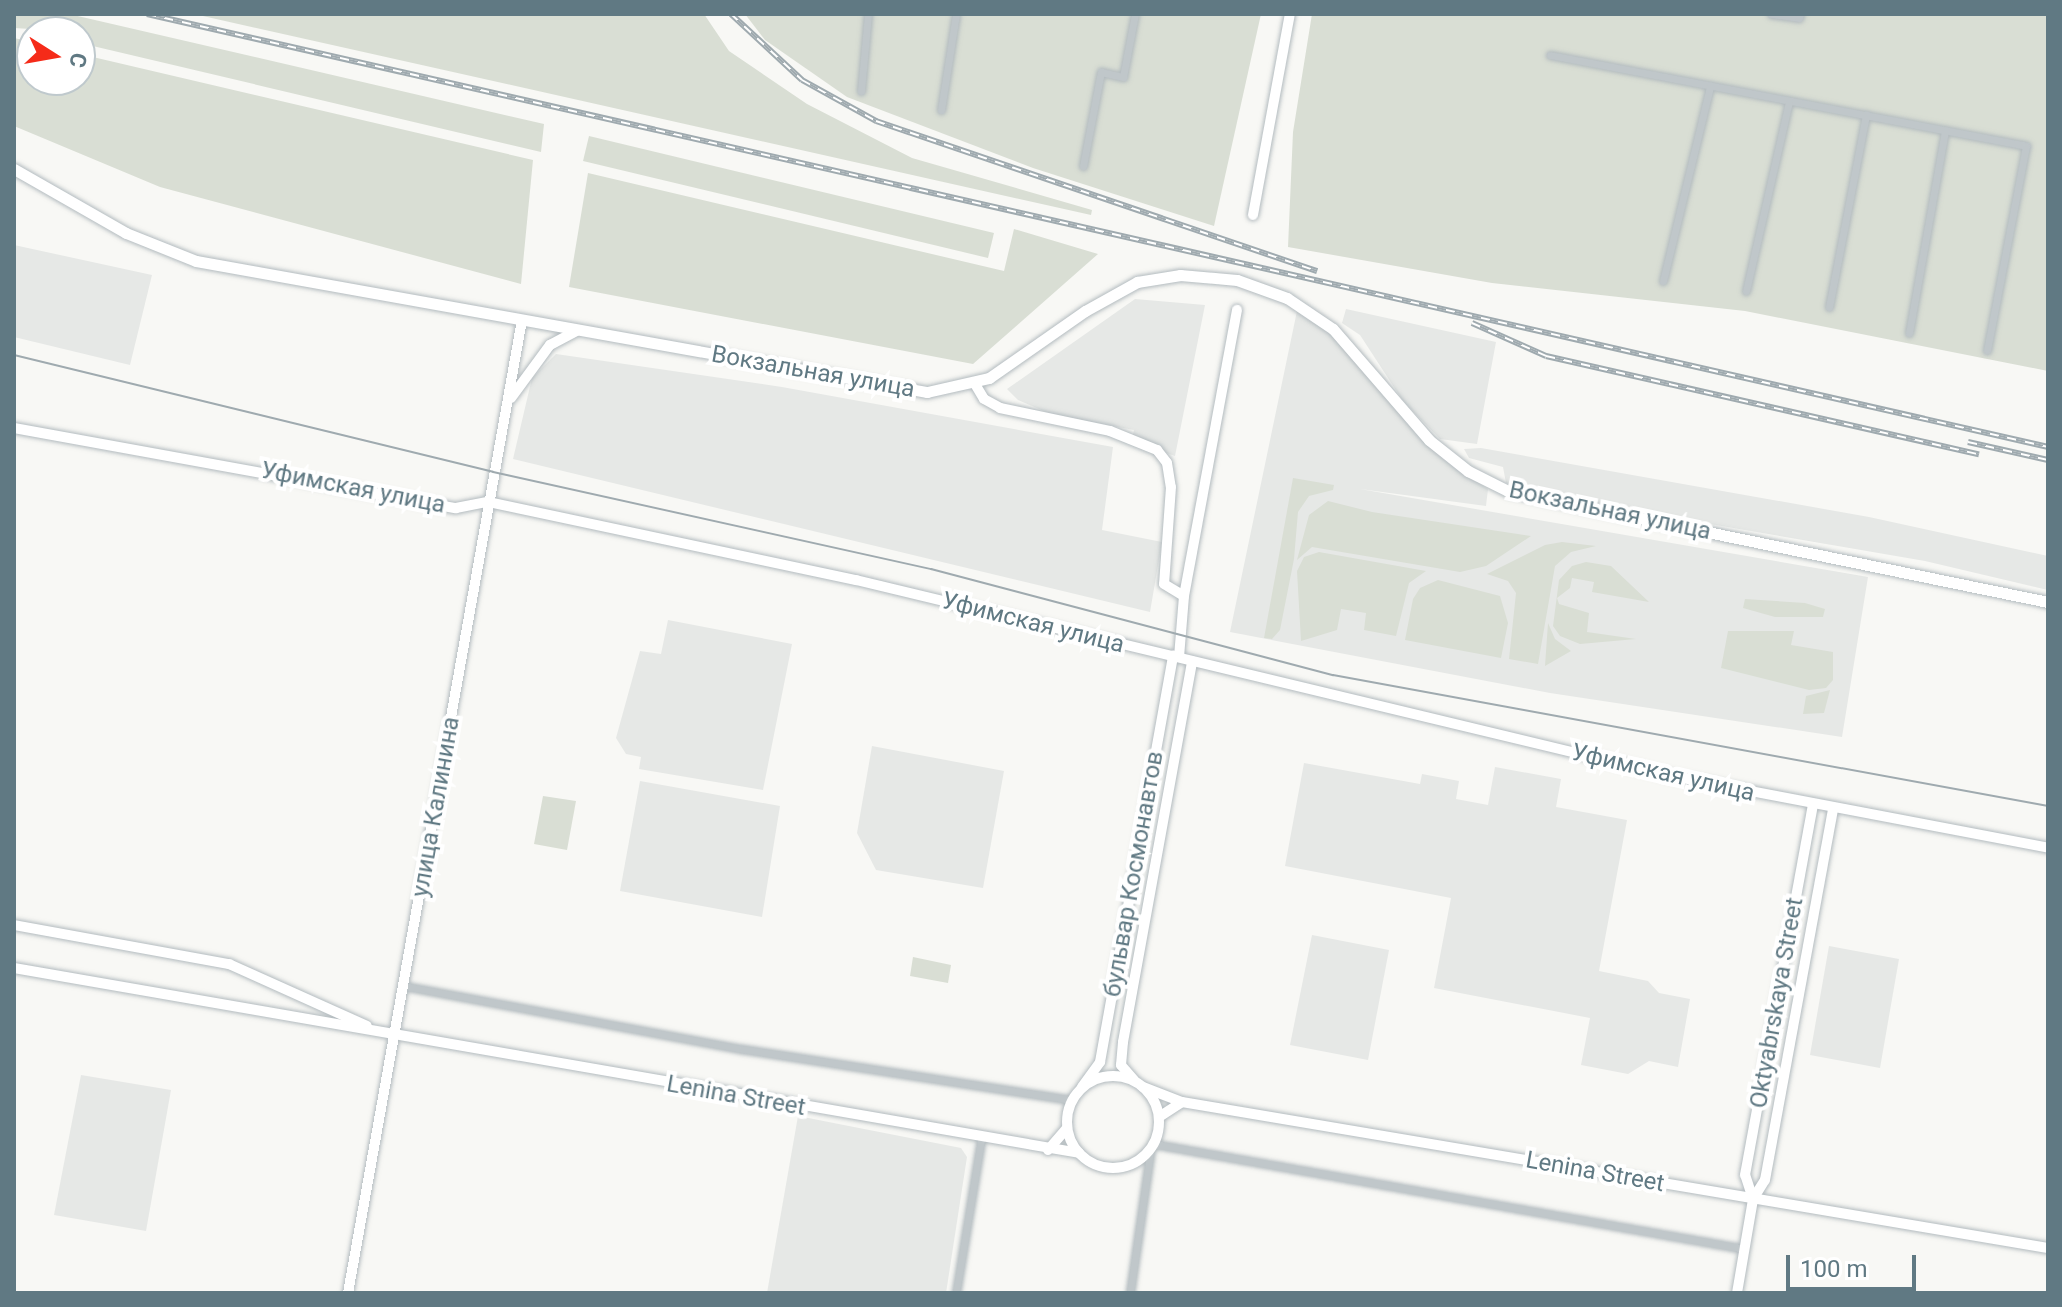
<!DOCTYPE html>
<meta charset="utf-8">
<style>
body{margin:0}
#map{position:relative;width:2062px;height:1307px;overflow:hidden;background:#f8f8f5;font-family:Roboto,sans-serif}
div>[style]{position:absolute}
.built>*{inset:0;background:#e6e8e6}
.green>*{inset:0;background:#d9ded4}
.roads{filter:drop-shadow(0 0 2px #b3bbbf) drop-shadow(0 0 2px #b3bbbf)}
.street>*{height:7px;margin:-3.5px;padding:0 3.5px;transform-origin:3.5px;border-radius:3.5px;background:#c0c7ca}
.secondary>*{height:10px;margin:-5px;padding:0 5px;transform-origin:5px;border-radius:5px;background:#fff}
.secondary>.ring{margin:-5px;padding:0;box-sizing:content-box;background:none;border:10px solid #fff;border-radius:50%}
.primary>*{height:11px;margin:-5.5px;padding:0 5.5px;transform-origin:5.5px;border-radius:5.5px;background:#fff}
.tram>*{height:2px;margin:-1px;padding:0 1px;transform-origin:1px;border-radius:1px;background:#9faaaf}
.rail>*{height:6px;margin-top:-3px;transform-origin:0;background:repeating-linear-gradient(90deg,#fff 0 9px,#9faaaf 0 18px);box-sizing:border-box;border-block:2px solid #9faaaf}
span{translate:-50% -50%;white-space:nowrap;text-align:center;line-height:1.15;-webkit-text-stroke:8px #fff;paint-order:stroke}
.street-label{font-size:24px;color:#607983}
.frame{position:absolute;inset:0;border:16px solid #607983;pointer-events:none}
.north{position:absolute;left:16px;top:16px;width:80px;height:80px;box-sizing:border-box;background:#fff;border:2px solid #bfc9cd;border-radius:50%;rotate:101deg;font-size:22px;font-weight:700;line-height:32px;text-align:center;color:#607983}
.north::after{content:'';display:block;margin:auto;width:28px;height:36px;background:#f52b19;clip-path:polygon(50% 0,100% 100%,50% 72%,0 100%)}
.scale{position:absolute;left:1786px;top:1255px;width:130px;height:36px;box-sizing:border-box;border:4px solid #607983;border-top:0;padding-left:10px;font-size:24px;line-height:28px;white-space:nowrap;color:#607983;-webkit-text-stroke:6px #fff;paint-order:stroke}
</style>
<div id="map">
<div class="built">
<i style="clip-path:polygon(14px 245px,152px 275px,130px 365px,14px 337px)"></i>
<i style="clip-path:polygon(1135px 299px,1205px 305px,1175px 456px,1132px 441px,1134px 430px,1053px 415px,1018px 400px,1007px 389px)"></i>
<i style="clip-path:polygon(1346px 309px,1496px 342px,1477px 444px,1440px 439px,1403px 401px,1360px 335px,1342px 323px)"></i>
<i style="clip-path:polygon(1297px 311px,1334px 334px,1443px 459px,1488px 489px,1486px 506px,1360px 489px,1868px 577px,1842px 737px,1550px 693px,1230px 632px)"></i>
<i style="clip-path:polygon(556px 354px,782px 387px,1113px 447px,1102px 530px,1162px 542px,1150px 612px,513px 459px,532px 378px)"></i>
<i style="clip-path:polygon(1481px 448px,1869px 517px,2048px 556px,2048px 590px,1925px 561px,1524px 492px,1506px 483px,1503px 467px,1469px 458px,1464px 449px)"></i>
<i style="clip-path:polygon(668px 620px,792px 644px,763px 790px,639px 769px,641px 757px,626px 754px,616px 738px,640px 651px,661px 654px)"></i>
<i style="clip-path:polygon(872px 746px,1004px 771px,983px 888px,876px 870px,857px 833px)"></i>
<i style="clip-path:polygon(1304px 763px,1420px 784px,1422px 774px,1459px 781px,1456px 799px,1488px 805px,1495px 767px,1561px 779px,1556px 807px,1627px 820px,1599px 971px,1648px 981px,1659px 993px,1690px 999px,1678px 1067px,1649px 1061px,1628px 1074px,1581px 1065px,1590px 1018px,1434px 988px,1451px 898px,1285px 866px)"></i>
<i style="clip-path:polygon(640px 781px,780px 806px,762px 917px,620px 891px)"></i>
<i style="clip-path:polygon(1312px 935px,1389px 950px,1368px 1060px,1290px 1045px)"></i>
<i style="clip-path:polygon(1829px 946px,1899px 959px,1880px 1068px,1810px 1055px)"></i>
<i style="clip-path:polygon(81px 1075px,171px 1090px,146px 1231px,54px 1215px)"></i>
<i style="clip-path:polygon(798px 1116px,961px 1148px,967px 1157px,946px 1293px,767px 1293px)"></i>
</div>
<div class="green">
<i style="clip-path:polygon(14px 14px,69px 14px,544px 124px,541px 152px,80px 43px,80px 32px,14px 28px)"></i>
<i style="clip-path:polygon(194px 14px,704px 14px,729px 51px,807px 104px,912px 158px,1092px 210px,1091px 215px)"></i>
<i style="clip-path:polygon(745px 14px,1261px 14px,1214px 226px,1033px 168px,847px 97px,765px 40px)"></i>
<i style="clip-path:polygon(1312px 14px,2048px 14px,2048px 371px,1745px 311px,1492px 283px,1288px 247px,1293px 132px)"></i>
<i style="clip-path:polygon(14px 38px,32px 42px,32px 80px,80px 80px,80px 54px,533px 160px,521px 284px,160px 187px,14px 126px)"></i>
<i style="clip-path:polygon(589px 136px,994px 233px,988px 258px,583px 161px)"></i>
<i style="clip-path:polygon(588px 173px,1004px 271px,1014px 229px,1098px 254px,973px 364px,569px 287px)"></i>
<i style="clip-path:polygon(1293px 478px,1334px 485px,1333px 490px,1309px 496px,1298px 512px,1294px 559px,1280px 630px,1272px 639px,1264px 638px)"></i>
<i style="clip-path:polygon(1328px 501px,1372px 512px,1531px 536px,1486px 566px,1460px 572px,1312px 547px,1297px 560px,1309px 515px)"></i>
<i style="clip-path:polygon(1562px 542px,1596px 546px,1571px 552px,1555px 566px,1538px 664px,1509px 659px,1516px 593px,1508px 581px,1487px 574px,1545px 545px)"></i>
<i style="clip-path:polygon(1319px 552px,1426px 571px,1409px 583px,1396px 636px,1364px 630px,1366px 613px,1341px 609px,1337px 630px,1301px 641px,1297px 571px,1304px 557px)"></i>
<i style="clip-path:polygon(1586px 562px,1611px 566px,1649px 602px,1592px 592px,1594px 582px,1572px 578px,1570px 588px,1557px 598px,1559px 604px,1589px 613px,1587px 632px,1636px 639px,1580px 644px,1560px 636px,1553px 626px,1559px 580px,1572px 566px)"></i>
<i style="clip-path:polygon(1438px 580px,1500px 596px,1508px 623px,1501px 658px,1405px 640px,1413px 599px,1420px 588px)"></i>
<i style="clip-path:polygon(1745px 599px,1805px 603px,1825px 609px,1823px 617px,1775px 617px,1743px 608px)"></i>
<i style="clip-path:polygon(1548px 623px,1555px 639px,1571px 651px,1545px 666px)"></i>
<i style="clip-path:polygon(1728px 631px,1794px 631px,1791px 645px,1833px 652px,1833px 680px,1826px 688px,1809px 690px,1721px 668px)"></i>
<i style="clip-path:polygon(1830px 690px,1824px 713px,1803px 714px,1806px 696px)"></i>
<i style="clip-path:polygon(543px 796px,576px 801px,567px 850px,534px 844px)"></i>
<i style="clip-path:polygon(913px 957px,951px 965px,948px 983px,910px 976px)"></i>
</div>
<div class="roads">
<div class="street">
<i style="left:1771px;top:14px;width:28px;rotate:8deg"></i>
<i style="left:1799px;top:18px;width:4px;rotate:-76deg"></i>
<i style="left:1550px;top:55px;width:485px;rotate:10.8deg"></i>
<i style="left:2026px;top:146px;width:208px;rotate:100.8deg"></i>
<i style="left:861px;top:91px;width:77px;rotate:-84.8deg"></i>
<i style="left:941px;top:110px;width:97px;rotate:-81.1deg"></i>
<i style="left:1083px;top:166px;width:96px;rotate:-79.2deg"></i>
<i style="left:1101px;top:72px;width:23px;rotate:13deg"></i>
<i style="left:1123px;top:77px;width:64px;rotate:-79.2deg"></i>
<i style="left:1663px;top:281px;width:201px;rotate:-76.4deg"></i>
<i style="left:1746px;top:291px;width:195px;rotate:-77.2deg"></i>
<i style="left:1829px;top:307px;width:196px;rotate:-79.1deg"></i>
<i style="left:1909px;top:333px;width:206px;rotate:-79.9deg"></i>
<i style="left:404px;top:986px;width:344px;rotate:10.6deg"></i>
<i style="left:742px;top:1049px;width:335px;rotate:8.8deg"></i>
<i style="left:1154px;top:1144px;width:600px;rotate:10.07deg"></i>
<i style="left:956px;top:1293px;width:155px;rotate:-80.7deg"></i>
<i style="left:1130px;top:1293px;width:147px;rotate:-81.8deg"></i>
</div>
<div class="secondary">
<i style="left:1253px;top:215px;width:204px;rotate:-79.6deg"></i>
<i style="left:975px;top:384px;width:17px;rotate:59deg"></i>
<i style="left:984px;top:399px;width:18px;rotate:29deg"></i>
<i style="left:1000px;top:408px;width:112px;rotate:11.8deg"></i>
<i style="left:1110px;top:431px;width:51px;rotate:22deg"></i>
<i style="left:1157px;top:450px;width:16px;rotate:52deg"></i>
<i style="left:1167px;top:463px;width:24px;rotate:81deg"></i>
<i style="left:1171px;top:487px;width:97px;rotate:94.1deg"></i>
<i style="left:1164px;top:584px;width:23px;rotate:31deg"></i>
<i style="left:511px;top:398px;width:66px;rotate:-53.7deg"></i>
<i style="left:550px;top:345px;width:32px;rotate:-28deg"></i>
<i style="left:14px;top:428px;width:449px;rotate:10.3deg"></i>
<i style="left:456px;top:508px;width:33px;rotate:-11deg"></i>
<i style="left:488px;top:502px;width:376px;rotate:12deg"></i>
<i style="left:856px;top:580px;width:839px;rotate:13.51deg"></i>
<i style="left:1672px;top:776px;width:383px;rotate:10.8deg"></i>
<i style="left:1179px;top:657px;width:61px;rotate:-85.3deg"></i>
<i style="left:1184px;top:596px;width:291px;rotate:-79.5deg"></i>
<i style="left:14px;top:925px;width:219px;rotate:10.3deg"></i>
<i style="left:229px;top:964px;width:151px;rotate:24.2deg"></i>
<i style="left:14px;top:968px;width:1081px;rotate:9.85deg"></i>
<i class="ring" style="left:1067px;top:1076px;width:82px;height:82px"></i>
<i style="left:1134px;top:1080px;width:20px;rotate:-131deg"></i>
<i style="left:1121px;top:1065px;width:23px;rotate:-85deg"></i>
<i style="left:1123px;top:1042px;width:387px;rotate:-79.7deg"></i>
<i style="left:1082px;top:1087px;width:31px;rotate:-54deg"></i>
<i style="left:1100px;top:1062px;width:413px;rotate:-79.8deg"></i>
<i style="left:1143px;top:1087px;width:42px;rotate:21deg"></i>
<i style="left:1182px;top:1102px;width:878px;rotate:9.57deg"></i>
<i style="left:1159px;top:1117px;width:27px;rotate:-33deg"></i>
<i style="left:1048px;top:1150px;width:29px;rotate:-49deg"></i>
<i style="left:1753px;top:1199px;width:25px;rotate:-108deg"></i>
<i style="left:1745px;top:1175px;width:375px;rotate:-79.6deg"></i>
<i style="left:348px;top:1293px;width:988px;rotate:-79.86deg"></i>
<i style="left:1737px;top:1293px;width:95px;rotate:-80.3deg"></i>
<i style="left:1753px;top:1199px;width:22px;rotate:-58deg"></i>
<i style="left:1765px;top:1180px;width:377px;rotate:-79.6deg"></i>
</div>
<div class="primary">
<i style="left:14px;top:169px;width:129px;rotate:29.7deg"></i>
<i style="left:126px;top:233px;width:75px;rotate:21.8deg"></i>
<i style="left:196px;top:261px;width:743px;rotate:10.16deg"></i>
<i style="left:927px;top:392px;width:64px;rotate:-12.7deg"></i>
<i style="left:989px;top:378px;width:117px;rotate:-34.9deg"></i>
<i style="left:1085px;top:311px;width:60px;rotate:-29.1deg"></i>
<i style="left:1137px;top:282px;width:44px;rotate:-9.2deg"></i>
<i style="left:1180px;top:275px;width:57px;rotate:5deg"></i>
<i style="left:1237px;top:280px;width:53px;rotate:19.8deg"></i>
<i style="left:1287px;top:298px;width:55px;rotate:34deg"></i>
<i style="left:1333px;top:329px;width:147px;rotate:49.1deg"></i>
<i style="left:1429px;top:440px;width:50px;rotate:38.5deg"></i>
<i style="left:1468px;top:471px;width:45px;rotate:26.6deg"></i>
<i style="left:1508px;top:491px;width:551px;rotate:11.62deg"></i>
</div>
</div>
<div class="tram">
<i style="left:14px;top:355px;width:493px;rotate:13.7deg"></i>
<i style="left:493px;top:472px;width:449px;rotate:12.5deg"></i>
<i style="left:931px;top:569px;width:416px;rotate:14.8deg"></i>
<i style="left:1333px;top:675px;width:727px;rotate:10.38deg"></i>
</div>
<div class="rail">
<i style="left:147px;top:14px;width:1950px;rotate:12.83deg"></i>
<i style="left:731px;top:14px;width:97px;rotate:42.9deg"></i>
<i style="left:802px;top:80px;width:85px;rotate:29deg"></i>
<i style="left:876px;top:121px;width:466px;rotate:18.8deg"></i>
<i style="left:1472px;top:323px;width:81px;rotate:24deg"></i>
<i style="left:1546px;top:356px;width:444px;rotate:12.8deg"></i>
<i style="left:1968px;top:442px;width:82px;rotate:12.7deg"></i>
</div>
<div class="street-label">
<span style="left:813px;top:372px;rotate:10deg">Вокзальная улица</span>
<span style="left:353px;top:488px;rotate:11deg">Уфимская улица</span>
<span style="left:1610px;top:511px;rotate:12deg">Вокзальная улица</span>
<span style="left:1033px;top:623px;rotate:14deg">Уфимская улица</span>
<span style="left:1663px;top:773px;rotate:13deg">Уфимская улица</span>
<span style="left:436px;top:807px;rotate:-80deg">улица Калинина</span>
<span style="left:1134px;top:874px;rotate:-80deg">бульвар Космонавтов</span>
<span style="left:1777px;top:1003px;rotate:-80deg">Oktyabrskaya Street</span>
<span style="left:736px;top:1096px;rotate:10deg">Lenina Street</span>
<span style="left:1595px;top:1172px;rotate:10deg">Lenina Street</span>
</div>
<div class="frame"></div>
<div class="north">С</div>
<div class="scale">100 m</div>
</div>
